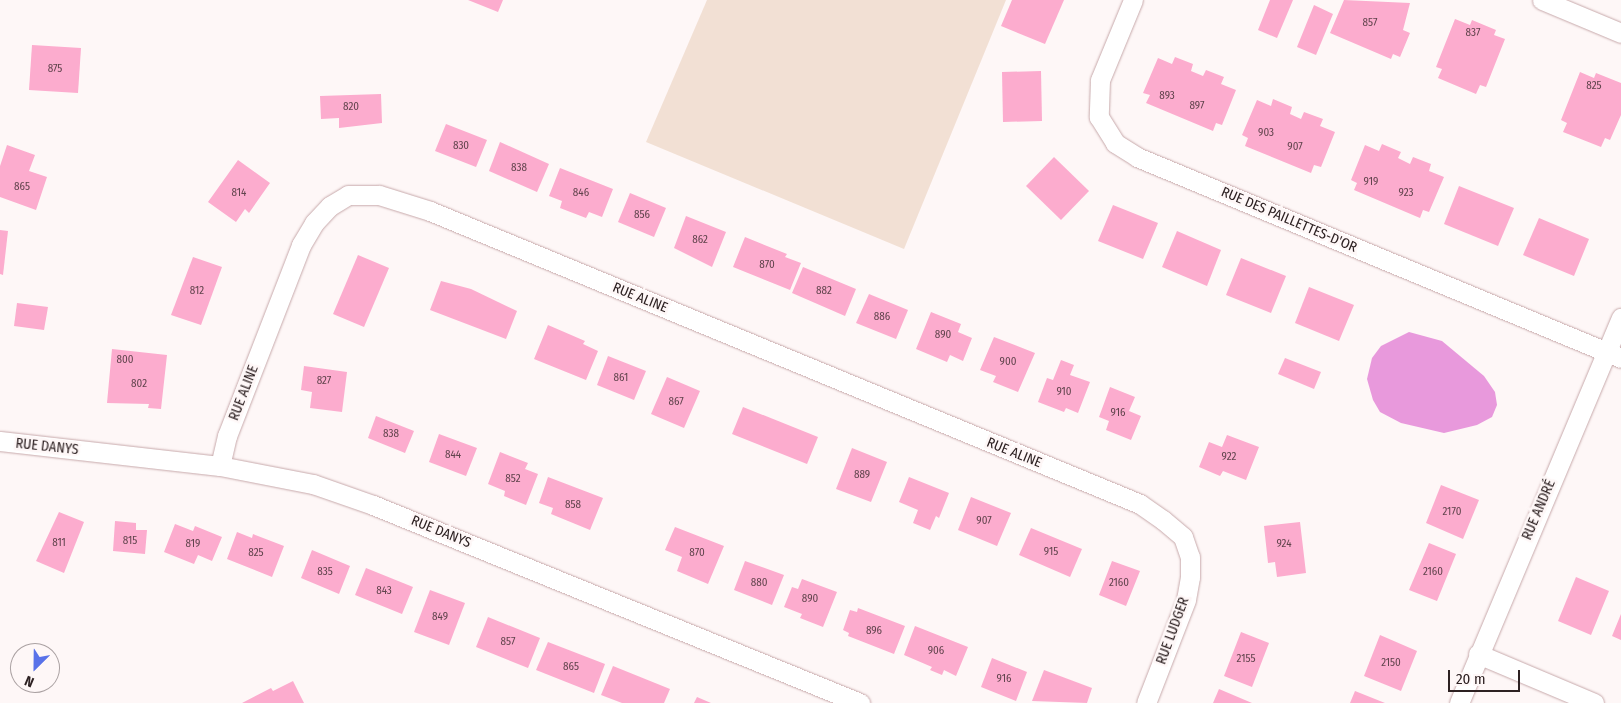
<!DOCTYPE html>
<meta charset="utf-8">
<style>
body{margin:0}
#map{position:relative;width:1621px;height:703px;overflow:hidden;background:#fef7f7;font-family:"Fira Sans Condensed",sans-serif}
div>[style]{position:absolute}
.green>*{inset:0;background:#f2e0d4}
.water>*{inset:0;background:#e899dc}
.building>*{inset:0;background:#fcacce}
.roads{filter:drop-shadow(0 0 1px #c7a9ab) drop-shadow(0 0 1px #c7a9ab)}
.minor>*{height:19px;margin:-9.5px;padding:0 9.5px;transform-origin:9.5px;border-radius:9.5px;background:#fff}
span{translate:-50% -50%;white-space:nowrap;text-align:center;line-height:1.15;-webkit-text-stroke:5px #fef7f7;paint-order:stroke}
.number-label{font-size:11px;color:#61444d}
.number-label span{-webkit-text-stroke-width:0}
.street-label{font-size:14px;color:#2d2122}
.north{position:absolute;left:10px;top:643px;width:50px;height:50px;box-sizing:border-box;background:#fef7f7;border:1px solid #aaa1a2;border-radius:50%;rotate:203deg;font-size:14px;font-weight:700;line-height:20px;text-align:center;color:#2d2122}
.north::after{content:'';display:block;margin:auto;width:18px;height:22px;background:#5972e9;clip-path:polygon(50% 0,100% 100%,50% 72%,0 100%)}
.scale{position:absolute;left:1448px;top:670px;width:72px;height:22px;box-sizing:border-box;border:2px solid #2d2122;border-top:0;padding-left:6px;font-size:15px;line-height:18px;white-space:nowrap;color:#2d2122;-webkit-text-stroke:4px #fef7f7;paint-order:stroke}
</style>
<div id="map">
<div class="green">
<i style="clip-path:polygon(707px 0,1006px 0,904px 249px,646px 142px)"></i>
</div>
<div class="water">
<i style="clip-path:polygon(1409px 332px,1442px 341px,1484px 376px,1495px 392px,1497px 405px,1492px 417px,1477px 425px,1444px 433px,1401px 423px,1380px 412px,1373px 400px,1367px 379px,1372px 358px,1381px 346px)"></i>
</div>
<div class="building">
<i style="clip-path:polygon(468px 0,503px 0,498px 12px)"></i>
<i style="clip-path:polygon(1012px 0,1064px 0,1045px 44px,1001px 26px)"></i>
<i style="clip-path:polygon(1270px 0,1293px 0,1277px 38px,1258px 30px)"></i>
<i style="clip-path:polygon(1344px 0,1410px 3px,1403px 30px,1410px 33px,1400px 57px,1393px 54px,1391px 59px,1330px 33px)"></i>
<i style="clip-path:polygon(1314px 5px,1333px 14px,1316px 55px,1297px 47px)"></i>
<i style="clip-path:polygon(1455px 19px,1470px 25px,1472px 20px,1496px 30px,1494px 35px,1505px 39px,1486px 87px,1480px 85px,1476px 94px,1438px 78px,1442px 69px,1436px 67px)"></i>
<i style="clip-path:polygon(32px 45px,81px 48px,78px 93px,29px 90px)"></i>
<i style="clip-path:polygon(1175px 57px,1193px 64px,1191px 71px,1203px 76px,1206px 70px,1224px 77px,1221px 84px,1236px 90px,1222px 125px,1216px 123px,1213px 131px,1146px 103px,1150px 95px,1143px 93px,1158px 58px,1172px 64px)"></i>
<i style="clip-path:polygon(1041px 71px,1042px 121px,1003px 122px,1002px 72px)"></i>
<i style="clip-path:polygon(1580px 72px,1594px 78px,1596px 73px,1621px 83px,1621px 115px,1610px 140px,1605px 138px,1601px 147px,1563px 132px,1567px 123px,1561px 120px)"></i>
<i style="clip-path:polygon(381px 94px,382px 123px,339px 128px,339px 118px,321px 119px,320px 96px)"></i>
<i style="clip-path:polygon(1273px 99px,1292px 107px,1290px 114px,1301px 119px,1304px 112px,1323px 119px,1320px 126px,1335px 132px,1321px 167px,1314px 165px,1311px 173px,1245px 146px,1248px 138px,1242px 135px,1257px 100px,1271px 106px)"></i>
<i style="clip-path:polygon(446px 124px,487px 140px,476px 167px,435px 151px)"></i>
<i style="clip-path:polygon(500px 142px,549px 164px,537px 192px,489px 171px)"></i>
<i style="clip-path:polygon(1382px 144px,1401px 152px,1398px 158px,1410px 164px,1413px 157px,1431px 164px,1429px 171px,1444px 177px,1429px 212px,1423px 210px,1420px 218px,1354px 190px,1357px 183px,1351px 180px,1365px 145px,1379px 151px)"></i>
<i style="clip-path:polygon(7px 145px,35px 155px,29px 171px,47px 177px,36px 210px,0 197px,0 166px)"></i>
<i style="clip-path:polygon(1054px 157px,1089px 191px,1061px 220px,1026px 186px)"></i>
<i style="clip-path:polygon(238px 160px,270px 183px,249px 213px,245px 209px,236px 222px,208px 202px)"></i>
<i style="clip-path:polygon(560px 168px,613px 189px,602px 217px,589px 212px,586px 218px,560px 208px,562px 201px,549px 196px)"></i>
<i style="clip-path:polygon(1459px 186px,1514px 208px,1498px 246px,1444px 224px)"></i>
<i style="clip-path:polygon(630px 193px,666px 208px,654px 237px,618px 222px)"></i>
<i style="clip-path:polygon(1113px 205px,1158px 223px,1143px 259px,1098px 241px)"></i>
<i style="clip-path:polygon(686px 216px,726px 232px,712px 267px,674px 248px)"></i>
<i style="clip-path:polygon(1539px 218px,1589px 239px,1574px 276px,1523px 255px)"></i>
<i style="clip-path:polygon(0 230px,8px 231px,3px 275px,0 274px)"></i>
<i style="clip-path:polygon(1177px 231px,1221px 250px,1207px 286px,1162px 267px)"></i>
<i style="clip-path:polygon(745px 237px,787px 254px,785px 257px,801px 263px,790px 290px,733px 267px)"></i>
<i style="clip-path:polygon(358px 255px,389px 268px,364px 327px,333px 314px)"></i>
<i style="clip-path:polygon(193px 257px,222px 267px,201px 325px,171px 315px)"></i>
<i style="clip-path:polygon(1241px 258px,1286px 276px,1271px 313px,1226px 295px)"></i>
<i style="clip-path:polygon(803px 267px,856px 289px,845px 316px,792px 293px)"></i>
<i style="clip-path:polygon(441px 281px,471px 289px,517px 311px,506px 339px,430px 310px)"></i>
<i style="clip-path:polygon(1309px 287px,1354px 305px,1339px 341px,1295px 323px)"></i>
<i style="clip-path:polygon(869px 294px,908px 310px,896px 339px,856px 323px)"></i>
<i style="clip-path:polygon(17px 303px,48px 307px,44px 330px,14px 326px)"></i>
<i style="clip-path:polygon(931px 312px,961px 324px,958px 332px,972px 338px,963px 361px,950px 355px,947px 362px,916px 349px)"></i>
<i style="clip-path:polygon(548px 325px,585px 341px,583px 344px,598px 351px,586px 380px,534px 359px)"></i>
<i style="clip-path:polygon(994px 337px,1035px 353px,1018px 392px,993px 382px,996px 376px,980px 370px)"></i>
<i style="clip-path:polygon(112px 349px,167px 355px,161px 409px,148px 408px,149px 404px,107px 403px)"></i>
<i style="clip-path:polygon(608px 356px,646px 371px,634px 400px,597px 385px)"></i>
<i style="clip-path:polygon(1285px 358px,1321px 372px,1314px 389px,1278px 374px)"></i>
<i style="clip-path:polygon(1061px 360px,1074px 365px,1070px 375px,1090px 382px,1078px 413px,1066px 408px,1064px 412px,1038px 402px,1047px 378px,1053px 380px)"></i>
<i style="clip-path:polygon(304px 366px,347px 372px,342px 412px,310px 408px,312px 392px,301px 390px)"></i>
<i style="clip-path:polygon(667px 377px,700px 391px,684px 428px,651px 414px)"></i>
<i style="clip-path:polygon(1110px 387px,1135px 397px,1129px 411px,1141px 416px,1131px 440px,1106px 430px,1109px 421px,1099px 417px)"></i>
<i style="clip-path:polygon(743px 407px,818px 437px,807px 464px,732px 434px)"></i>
<i style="clip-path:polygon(376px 416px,414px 431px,405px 453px,368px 438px)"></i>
<i style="clip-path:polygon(439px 434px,477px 448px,466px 476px,429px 462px)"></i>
<i style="clip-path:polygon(1227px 435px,1259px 447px,1246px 480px,1223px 471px,1220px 476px,1199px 467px,1209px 442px,1222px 447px)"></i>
<i style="clip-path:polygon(852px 448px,887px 462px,871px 502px,836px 489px)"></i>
<i style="clip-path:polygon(500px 452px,528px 463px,525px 469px,538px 474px,526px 505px,504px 496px,505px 491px,488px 484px)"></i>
<i style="clip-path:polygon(548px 477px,603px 498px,590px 530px,551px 514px,553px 508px,539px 503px)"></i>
<i style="clip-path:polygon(909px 477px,949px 493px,939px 518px,936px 516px,930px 530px,913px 523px,918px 510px,899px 502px)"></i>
<i style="clip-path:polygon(1441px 485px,1479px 500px,1463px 539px,1426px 523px)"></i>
<i style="clip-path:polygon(971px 497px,1011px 513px,997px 546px,958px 530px)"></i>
<i style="clip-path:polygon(59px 512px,84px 522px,64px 573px,36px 561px)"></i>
<i style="clip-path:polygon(115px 521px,136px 523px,136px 530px,147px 530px,145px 554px,113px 551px)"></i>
<i style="clip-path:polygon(1300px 522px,1306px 573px,1277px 577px,1275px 562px,1268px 563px,1264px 526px)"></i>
<i style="clip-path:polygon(175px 524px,193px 531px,195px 526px,222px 537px,212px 561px,198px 555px,194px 564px,164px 552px)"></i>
<i style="clip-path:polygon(675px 527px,724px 546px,708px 584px,677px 571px,682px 557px,665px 550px)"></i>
<i style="clip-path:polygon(1031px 528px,1082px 549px,1070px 577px,1019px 555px)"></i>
<i style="clip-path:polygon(237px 532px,252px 538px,253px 534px,284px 546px,272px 577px,227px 559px)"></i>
<i style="clip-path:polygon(1429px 543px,1456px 554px,1437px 601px,1409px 590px)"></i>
<i style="clip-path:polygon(312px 550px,350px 566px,339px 594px,301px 578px)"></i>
<i style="clip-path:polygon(745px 561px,784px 575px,772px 605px,734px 590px)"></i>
<i style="clip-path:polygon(1112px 561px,1140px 571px,1126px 606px,1099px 595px)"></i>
<i style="clip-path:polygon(366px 568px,413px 587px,402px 614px,355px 595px)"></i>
<i style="clip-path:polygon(1576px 577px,1609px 591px,1591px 635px,1558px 621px)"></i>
<i style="clip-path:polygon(802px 579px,837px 592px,823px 627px,800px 618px,802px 614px,784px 607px,792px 587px,798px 589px)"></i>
<i style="clip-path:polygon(430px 590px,465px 603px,449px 645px,414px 632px)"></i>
<i style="clip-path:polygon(858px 608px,905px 626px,894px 654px,848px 636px,849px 633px,843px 630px,850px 610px,857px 612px)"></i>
<i style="clip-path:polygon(1621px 614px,1621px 640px,1612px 636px)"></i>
<i style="clip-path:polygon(488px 617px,540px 638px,528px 668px,476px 647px)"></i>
<i style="clip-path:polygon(915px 626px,968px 647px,956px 676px,944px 670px,942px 675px,930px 670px,932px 667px,904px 655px)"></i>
<i style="clip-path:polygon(1241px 632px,1269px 643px,1252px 687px,1224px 676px)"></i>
<i style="clip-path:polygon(1380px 635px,1417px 651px,1401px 691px,1364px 676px)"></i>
<i style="clip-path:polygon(548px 642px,605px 664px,594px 693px,536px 670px)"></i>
<i style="clip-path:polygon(992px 658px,1027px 672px,1016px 701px,981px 687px)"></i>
<i style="clip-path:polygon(613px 666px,670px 689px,664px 703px,622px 703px,601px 695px)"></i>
<i style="clip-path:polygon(1044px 670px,1092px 688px,1087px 703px,1032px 701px)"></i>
<i style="clip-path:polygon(293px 681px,304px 703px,242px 703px,271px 688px,273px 691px)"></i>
<i style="clip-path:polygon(1219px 689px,1252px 703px,1213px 703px)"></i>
<i style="clip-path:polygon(1355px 691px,1385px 703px,1350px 703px)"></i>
<i style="clip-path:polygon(697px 697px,711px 703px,694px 703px)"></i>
</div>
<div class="roads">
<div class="minor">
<i style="left:1133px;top:0;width:87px;rotate:112.4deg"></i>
<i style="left:1100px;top:80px;width:37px;rotate:92deg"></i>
<i style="left:1099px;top:117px;width:31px;rotate:58deg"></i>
<i style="left:1115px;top:143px;width:26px;rotate:32deg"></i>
<i style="left:1137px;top:157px;width:524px;rotate:22.55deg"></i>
<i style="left:1542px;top:0;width:86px;rotate:22.7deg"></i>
<i style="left:0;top:441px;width:221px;rotate:6.5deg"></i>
<i style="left:220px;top:466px;width:95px;rotate:11deg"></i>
<i style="left:313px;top:484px;width:64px;rotate:19.3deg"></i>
<i style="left:373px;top:505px;width:526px;rotate:22.13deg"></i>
<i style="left:220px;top:466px;width:31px;rotate:-77deg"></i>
<i style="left:227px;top:436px;width:205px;rotate:-68.8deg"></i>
<i style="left:301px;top:245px;width:26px;rotate:-59deg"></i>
<i style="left:314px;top:223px;width:23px;rotate:-47deg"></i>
<i style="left:330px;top:206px;width:21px;rotate:-31deg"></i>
<i style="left:348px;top:195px;width:31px"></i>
<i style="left:379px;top:195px;width:53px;rotate:17.4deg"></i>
<i style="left:430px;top:211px;width:768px;rotate:22.42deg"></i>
<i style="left:1140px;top:504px;width:28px;rotate:35deg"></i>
<i style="left:1163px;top:520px;width:26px;rotate:40deg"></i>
<i style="left:1183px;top:537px;width:21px;rotate:71deg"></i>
<i style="left:1190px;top:557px;width:20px;rotate:90deg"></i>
<i style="left:1190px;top:577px;width:23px;rotate:100deg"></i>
<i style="left:1186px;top:600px;width:110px;rotate:111.2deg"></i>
<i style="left:1478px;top:654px;width:126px;rotate:22.9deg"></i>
<i style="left:1459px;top:703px;width:418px;rotate:-67.2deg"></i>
</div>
</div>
<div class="number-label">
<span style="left:1370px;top:23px">857</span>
<span style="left:1473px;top:33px">837</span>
<span style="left:55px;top:69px">875</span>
<span style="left:1594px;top:86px">825</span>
<span style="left:1167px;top:96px">893</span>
<span style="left:1197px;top:106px">897</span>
<span style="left:351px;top:107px">820</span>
<span style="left:1266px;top:133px">903</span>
<span style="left:461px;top:146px">830</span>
<span style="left:1295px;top:147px">907</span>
<span style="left:519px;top:168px">838</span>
<span style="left:1371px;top:182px">919</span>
<span style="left:22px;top:187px">865</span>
<span style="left:239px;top:193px">814</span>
<span style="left:581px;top:193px">846</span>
<span style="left:1406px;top:193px">923</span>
<span style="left:642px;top:215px">856</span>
<span style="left:700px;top:240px">862</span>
<span style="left:767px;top:265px">870</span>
<span style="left:197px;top:291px">812</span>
<span style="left:824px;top:291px">882</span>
<span style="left:882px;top:317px">886</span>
<span style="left:943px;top:335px">890</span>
<span style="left:125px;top:360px">800</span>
<span style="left:1008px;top:362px">900</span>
<span style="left:621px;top:378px">861</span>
<span style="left:324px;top:381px">827</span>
<span style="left:139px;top:384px">802</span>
<span style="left:1064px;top:392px">910</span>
<span style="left:676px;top:402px">867</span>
<span style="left:1118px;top:413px">916</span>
<span style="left:391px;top:434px">838</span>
<span style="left:453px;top:455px">844</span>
<span style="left:1229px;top:457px">922</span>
<span style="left:862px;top:475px">889</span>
<span style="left:513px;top:479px">852</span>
<span style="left:573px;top:505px">858</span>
<span style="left:1452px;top:512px">2170</span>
<span style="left:984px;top:521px">907</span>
<span style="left:130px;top:541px">815</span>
<span style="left:59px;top:543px">811</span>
<span style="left:193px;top:544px">819</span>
<span style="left:1284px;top:544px">924</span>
<span style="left:1051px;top:552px">915</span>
<span style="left:256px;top:553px">825</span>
<span style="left:697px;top:553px">870</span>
<span style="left:325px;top:572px">835</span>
<span style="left:1433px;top:572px">2160</span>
<span style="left:759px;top:583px">880</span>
<span style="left:1119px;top:583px">2160</span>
<span style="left:384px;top:591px">843</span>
<span style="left:810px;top:599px">890</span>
<span style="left:440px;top:617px">849</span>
<span style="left:874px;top:631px">896</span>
<span style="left:508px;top:642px">857</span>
<span style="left:936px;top:651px">906</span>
<span style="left:1246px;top:659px">2155</span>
<span style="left:1391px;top:663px">2150</span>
<span style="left:571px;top:667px">865</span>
<span style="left:1004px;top:679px">916</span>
</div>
<div class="street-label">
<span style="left:1289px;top:220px;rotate:23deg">RUE DES PAILLETTES-D'OR</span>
<span style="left:640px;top:298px;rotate:22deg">RUE ALINE</span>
<span style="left:244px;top:393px;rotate:-69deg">RUE ALINE</span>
<span style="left:47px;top:447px;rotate:6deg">RUE DANYS</span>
<span style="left:1014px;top:453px;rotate:22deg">RUE ALINE</span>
<span style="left:1539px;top:510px;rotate:-67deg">RUE ANDRÉ</span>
<span style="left:441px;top:532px;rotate:22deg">RUE DANYS</span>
<span style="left:1173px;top:631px;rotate:-70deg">RUE LUDGER</span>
</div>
<div class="north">N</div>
<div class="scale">20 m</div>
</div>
